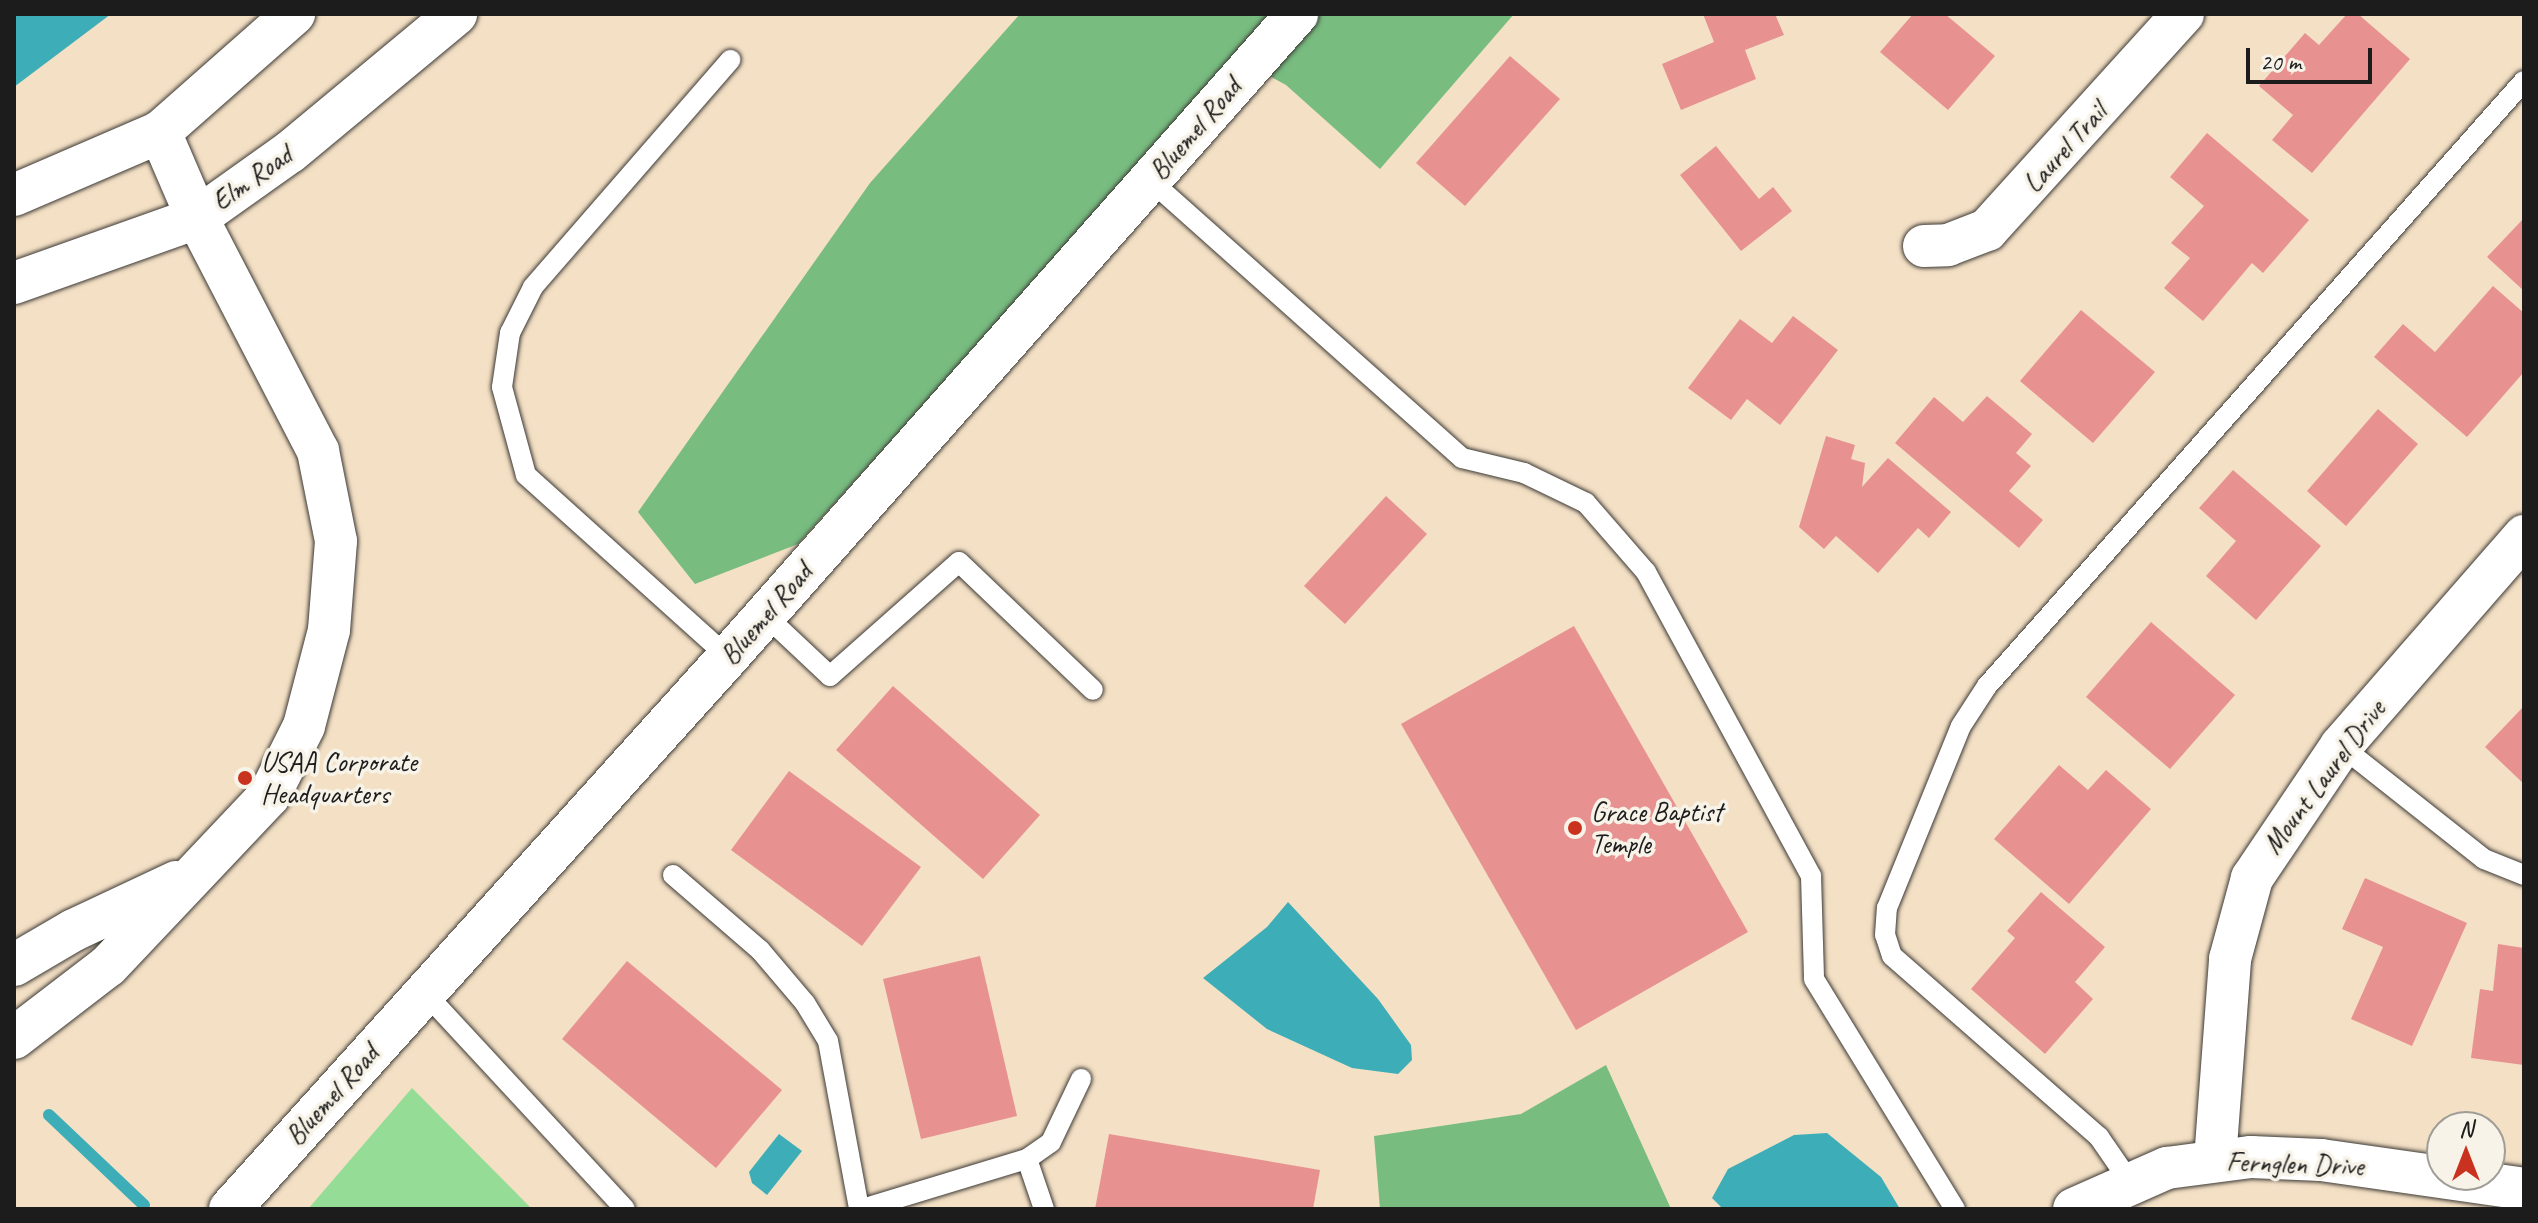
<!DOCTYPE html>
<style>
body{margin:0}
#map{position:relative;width:2538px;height:1223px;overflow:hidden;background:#f4e0c5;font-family:Caveat,sans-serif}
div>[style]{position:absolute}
.green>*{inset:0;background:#95dd97}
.forest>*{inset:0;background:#78bc80}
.water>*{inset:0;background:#3daeb7}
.stream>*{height:12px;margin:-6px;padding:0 6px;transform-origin:6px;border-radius:6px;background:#3daeb7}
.building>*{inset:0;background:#e79291}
.roads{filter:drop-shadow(0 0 2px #3c3935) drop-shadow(0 0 2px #3c3935)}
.service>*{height:20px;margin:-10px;padding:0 10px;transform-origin:10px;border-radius:10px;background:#fff}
.minor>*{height:42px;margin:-21px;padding:0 21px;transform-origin:21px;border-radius:21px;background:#fff}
.dots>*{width:22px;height:22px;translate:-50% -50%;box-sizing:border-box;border:4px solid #f7f3e8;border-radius:50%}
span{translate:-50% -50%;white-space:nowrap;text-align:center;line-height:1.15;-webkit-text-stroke:7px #f7f3e8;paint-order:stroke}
.street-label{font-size:28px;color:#1c1c1c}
.poi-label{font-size:28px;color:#1c1c1c}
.left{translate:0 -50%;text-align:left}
.frame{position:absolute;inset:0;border:16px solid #1c1c1c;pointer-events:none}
.north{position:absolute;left:2426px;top:1111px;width:80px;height:80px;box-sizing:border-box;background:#f7f3e8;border:2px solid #9f9d96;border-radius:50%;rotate:0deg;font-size:22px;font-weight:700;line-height:32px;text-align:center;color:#1c1c1c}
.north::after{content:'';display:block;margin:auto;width:28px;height:36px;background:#c8321e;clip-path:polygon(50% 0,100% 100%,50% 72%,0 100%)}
.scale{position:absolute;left:2246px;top:48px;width:126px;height:36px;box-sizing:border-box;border:4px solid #1c1c1c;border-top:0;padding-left:10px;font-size:24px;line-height:28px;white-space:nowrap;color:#1c1c1c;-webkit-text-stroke:6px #f7f3e8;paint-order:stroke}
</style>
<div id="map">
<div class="green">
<i style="clip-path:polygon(412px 1088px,532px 1209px,308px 1209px)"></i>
</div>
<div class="forest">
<i style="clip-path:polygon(1020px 14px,1514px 14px,1380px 169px,1286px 85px,1237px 58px,798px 544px,695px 584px,638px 512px,870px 183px)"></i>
<i style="clip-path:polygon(1606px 1065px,1671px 1209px,1380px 1209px,1374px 1136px,1521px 1114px)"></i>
</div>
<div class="water">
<i style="clip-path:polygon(14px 14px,111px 14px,14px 87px)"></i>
<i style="clip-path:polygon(1288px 902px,1378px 999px,1411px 1045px,1412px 1060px,1398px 1074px,1352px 1068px,1267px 1029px,1203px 978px,1267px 927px)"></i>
<i style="clip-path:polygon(1827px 1133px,1881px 1177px,1900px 1209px,1723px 1209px,1712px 1198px,1728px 1169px,1794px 1135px)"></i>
<i style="clip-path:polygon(779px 1134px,802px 1151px,767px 1195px,752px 1183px,749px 1172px)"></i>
</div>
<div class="stream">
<i style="left:49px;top:1115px;width:131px;rotate:43.5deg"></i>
</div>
<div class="building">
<i style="clip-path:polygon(1703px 14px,1775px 14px,1784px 35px,1745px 50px,1756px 79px,1681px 110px,1662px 64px,1714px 42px)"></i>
<i style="clip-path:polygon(1913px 14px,1945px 14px,1995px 56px,1948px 110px,1880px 52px)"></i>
<i style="clip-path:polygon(2347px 14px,2358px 14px,2410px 59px,2312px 173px,2272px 140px,2293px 115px,2259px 86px,2305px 33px,2319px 45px)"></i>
<i style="clip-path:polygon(1510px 56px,1560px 99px,1465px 206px,1416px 163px)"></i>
<i style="clip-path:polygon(2207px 133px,2309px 220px,2263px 273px,2252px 263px,2203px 321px,2164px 288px,2190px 258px,2171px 243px,2204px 206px,2170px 177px)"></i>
<i style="clip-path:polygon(1716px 146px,1759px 199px,1773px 187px,1792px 211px,1741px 251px,1680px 175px)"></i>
<i style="clip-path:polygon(2524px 218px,2524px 291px,2487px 257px)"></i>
<i style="clip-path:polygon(2493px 286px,2524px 313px,2524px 372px,2467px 437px,2374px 357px,2403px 324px,2435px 352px)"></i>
<i style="clip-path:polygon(2081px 310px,2155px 372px,2093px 443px,2020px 381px)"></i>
<i style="clip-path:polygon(1793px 316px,1838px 350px,1780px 425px,1747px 399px,1731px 420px,1688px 388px,1740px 319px,1772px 343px)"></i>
<i style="clip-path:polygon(1987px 396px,2032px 434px,2016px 453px,2031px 466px,2009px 491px,2043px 520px,2019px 548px,1895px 443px,1934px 397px,1963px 422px)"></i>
<i style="clip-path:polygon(2378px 409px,2418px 444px,2346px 526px,2307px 491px)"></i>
<i style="clip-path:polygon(1826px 436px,1855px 445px,1851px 459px,1865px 463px,1862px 487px,1888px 458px,1951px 512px,1929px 538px,1918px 528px,1878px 573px,1836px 536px,1824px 549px,1799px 527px)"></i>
<i style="clip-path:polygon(2233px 470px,2321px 546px,2256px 620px,2206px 576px,2236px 541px,2199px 508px)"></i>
<i style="clip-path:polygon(1386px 496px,1427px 534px,1345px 624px,1304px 586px)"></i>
<i style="clip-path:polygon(2151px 622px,2235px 695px,2170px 769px,2086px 697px)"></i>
<i style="clip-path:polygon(1574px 626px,1748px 932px,1576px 1030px,1401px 724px)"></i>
<i style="clip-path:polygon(893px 686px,1040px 815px,983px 879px,836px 750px)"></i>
<i style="clip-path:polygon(2524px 706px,2524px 784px,2485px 747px)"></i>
<i style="clip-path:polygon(2059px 765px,2088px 790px,2106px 770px,2151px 809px,2069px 904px,1994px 839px)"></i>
<i style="clip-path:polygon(789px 771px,921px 867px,862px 946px,731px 850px)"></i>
<i style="clip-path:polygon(2365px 878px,2467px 923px,2412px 1046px,2351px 1019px,2383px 947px,2342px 929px)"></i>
<i style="clip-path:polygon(2041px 892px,2105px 947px,2075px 982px,2093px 999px,2045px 1054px,1971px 989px,2015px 938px,2007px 931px)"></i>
<i style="clip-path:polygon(2498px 944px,2524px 948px,2524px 1065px,2471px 1058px,2480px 989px,2493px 991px)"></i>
<i style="clip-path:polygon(980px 956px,1017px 1116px,921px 1139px,883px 979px)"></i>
<i style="clip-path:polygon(627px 961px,782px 1090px,716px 1168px,562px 1039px)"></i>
<i style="clip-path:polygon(1109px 1134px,1320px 1170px,1313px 1209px,1095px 1209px)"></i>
</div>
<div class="roads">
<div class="service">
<i style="left:1150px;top:180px;width:418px;rotate:41.7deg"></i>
<i style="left:1462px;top:458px;width:64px;rotate:13.6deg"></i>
<i style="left:1524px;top:473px;width:69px;rotate:25.8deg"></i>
<i style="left:1586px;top:503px;width:91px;rotate:49deg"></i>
<i style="left:1646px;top:572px;width:346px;rotate:61.5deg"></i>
<i style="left:1811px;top:876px;width:103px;rotate:88.3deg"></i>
<i style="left:1814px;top:979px;width:270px;rotate:58.5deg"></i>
<i style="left:765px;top:615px;width:89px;rotate:43.2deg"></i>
<i style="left:830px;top:676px;width:172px;rotate:-41.5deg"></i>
<i style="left:959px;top:562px;width:185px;rotate:43.7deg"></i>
<i style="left:728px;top:657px;width:272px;rotate:-138deg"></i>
<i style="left:526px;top:475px;width:91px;rotate:-105.3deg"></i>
<i style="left:502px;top:387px;width:55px;rotate:-81.6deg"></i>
<i style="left:510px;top:333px;width:51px;rotate:-63.4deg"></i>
<i style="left:533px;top:287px;width:301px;rotate:-49deg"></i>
<i style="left:2341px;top:746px;width:182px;rotate:38.3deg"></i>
<i style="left:2484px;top:859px;width:43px;rotate:21.8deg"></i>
<i style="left:673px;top:875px;width:115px;rotate:40.8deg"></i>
<i style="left:760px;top:950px;width:70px;rotate:49.7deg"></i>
<i style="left:805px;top:1003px;width:44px;rotate:58.8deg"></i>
<i style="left:828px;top:1041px;width:171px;rotate:79.5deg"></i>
<i style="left:425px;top:993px;width:294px;rotate:47.2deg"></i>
<i style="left:1027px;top:1159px;width:53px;rotate:71.2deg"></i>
<i style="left:2130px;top:1182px;width:55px;rotate:-124.6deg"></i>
<i style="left:2099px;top:1137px;width:275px;rotate:-138.8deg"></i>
<i style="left:1892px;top:956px;width:22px;rotate:-108deg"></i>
<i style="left:1885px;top:935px;width:27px;rotate:-86deg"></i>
<i style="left:1887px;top:908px;width:196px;rotate:-67.9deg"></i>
<i style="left:1961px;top:726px;width:48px;rotate:-57deg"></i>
<i style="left:1987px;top:686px;width:809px;rotate:-48.41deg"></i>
<i style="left:862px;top:1209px;width:172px;rotate:-16.9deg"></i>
<i style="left:1027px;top:1159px;width:29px;rotate:-35deg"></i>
<i style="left:1051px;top:1142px;width:70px;rotate:-64.5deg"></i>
</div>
<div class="minor">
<i style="left:14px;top:195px;width:159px;rotate:-23.3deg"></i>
<i style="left:160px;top:132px;width:179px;rotate:-41.4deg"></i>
<i style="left:1924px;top:246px;width:24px;rotate:-2deg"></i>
<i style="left:1948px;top:245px;width:42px;rotate:-21deg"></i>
<i style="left:1987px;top:230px;width:292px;rotate:-47.8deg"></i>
<i style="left:14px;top:283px;width:194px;rotate:-19.6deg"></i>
<i style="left:197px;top:218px;width:114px;rotate:-35.4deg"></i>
<i style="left:290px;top:152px;width:216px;rotate:-39.7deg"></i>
<i style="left:14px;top:965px;width:69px;rotate:-30.3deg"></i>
<i style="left:74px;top:930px;width:113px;rotate:-25.2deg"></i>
<i style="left:14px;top:1038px;width:118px;rotate:-37.5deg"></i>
<i style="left:108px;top:966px;width:234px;rotate:-46.6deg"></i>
<i style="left:269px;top:796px;width:78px;rotate:-63.4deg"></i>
<i style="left:304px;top:726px;width:99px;rotate:-75.4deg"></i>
<i style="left:329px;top:630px;width:89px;rotate:-85.5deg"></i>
<i style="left:336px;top:541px;width:92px;rotate:-101.3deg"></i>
<i style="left:318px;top:451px;width:263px;rotate:-117.4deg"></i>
<i style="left:197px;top:218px;width:94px;rotate:-113.3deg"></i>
<i style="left:2215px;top:1160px;width:202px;rotate:-85.7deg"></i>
<i style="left:2230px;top:959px;width:84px;rotate:-74.8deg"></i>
<i style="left:2252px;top:878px;width:159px;rotate:-56deg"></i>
<i style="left:2341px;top:746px;width:279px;rotate:-48.9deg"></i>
<i style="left:230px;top:1209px;width:743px;rotate:-47.94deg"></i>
<i style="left:728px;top:657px;width:859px;rotate:-48.49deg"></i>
<i style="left:2074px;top:1209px;width:102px;rotate:-23.8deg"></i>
<i style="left:2167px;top:1168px;width:85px;rotate:-7.5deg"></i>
<i style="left:2251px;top:1157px;width:70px;rotate:2.5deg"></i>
<i style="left:2321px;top:1160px;width:205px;rotate:8.1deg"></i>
</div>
</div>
<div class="dots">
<i style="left:245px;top:778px;background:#c8321e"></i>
<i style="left:1575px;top:828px;background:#c8321e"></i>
</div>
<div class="street-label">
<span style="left:1195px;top:129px;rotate:-49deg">Bluemel Road</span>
<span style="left:2065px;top:148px;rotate:-48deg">Laurel Trail</span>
<span style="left:252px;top:178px;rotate:-36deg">Elm Road</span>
<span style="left:766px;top:614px;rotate:-49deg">Bluemel Road</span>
<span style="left:2324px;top:777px;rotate:-53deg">Mount Laurel Drive</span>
<span style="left:332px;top:1095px;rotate:-48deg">Bluemel Road</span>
<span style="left:2295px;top:1164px;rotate:2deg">Fernglen Drive</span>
</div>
<div class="poi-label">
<span class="left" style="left:261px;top:778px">USAA Corporate<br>Headquarters</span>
<span class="left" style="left:1591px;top:828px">Grace Baptist<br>Temple</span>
</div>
<div class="frame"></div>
<div class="north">N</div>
<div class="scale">20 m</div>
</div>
